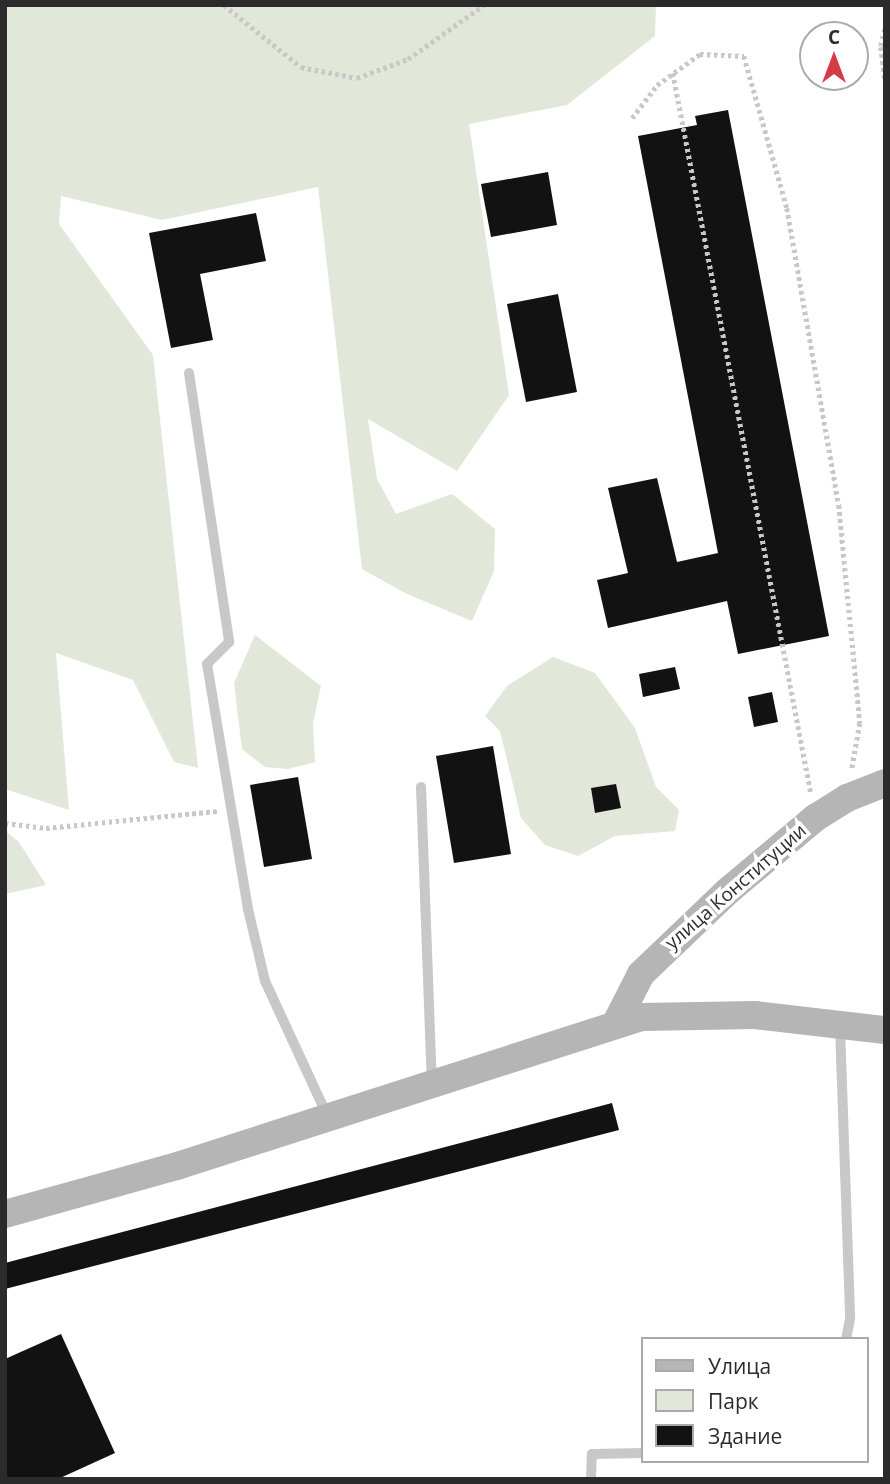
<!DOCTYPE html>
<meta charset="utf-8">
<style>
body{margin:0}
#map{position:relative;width:890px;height:1484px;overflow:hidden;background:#fff;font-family:"Open Sans",sans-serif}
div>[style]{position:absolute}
.green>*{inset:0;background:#e1e8da}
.building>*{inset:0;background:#121212}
.path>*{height:4.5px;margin-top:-2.25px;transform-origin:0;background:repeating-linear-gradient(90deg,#c8c8c8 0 3.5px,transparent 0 7px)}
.lane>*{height:10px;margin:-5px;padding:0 5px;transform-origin:5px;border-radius:5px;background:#c8c8c8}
.secondary>*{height:28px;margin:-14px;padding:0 14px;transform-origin:14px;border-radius:14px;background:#b5b5b5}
span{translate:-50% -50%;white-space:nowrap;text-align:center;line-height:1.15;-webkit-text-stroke:7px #fff;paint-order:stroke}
.street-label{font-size:19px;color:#2b2b2b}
.frame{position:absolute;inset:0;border:7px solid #2b2b2b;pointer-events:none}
.legend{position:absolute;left:641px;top:1337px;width:228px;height:126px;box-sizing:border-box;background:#fff;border:2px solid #aaa;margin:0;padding:9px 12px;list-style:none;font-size:21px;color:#2b2b2b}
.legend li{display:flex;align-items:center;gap:14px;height:35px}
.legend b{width:35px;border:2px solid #aaa}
.north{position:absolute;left:799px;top:21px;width:70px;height:70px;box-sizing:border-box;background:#fff;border:2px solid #aaa;border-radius:50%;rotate:0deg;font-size:19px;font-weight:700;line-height:28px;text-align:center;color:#2b2b2b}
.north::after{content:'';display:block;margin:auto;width:24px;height:32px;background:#d43c45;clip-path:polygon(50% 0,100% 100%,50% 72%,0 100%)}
</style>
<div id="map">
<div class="green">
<i style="clip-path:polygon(5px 5px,656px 5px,655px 36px,567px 105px,469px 124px,509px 395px,457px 471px,368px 419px,377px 479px,396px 514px,452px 494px,495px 529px,494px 571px,472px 621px,407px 594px,362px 569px,318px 187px,162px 220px,61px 196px,59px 224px,153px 355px,198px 768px,174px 762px,133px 680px,56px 653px,69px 810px,5px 789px)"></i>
<i style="clip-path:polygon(255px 635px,321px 686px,313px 723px,315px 762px,288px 769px,265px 767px,242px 749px,234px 683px)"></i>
<i style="clip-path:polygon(553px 657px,595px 673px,635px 728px,656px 787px,679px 810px,675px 831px,615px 836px,578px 856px,545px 845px,521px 818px,500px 731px,485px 716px,507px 686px)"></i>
<i style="clip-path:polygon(5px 831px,19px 842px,46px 885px,5px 894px)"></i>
</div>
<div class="building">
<i style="clip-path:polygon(728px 110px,829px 636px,738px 654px,727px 601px,608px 628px,597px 580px,628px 573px,608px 488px,657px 478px,677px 562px,718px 553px,638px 136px,697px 125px,695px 116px)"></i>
<i style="clip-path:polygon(548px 172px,557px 225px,491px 237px,481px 184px)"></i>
<i style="clip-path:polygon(256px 213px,266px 261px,200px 274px,213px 340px,171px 348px,149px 233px)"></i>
<i style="clip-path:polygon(558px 294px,577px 392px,526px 402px,507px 304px)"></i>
<i style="clip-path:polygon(675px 667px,680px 689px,643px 697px,639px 674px)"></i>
<i style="clip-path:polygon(772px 692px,778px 722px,754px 727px,748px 697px)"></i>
<i style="clip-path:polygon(493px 746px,511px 854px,454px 863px,436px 756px)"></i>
<i style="clip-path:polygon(298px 777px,312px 859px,264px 867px,250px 785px)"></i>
<i style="clip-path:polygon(616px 784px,621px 808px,595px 813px,591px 788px)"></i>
<i style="clip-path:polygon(612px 1103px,619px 1130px,5px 1289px,5px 1263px)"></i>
<i style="clip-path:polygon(61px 1334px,115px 1453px,58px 1479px,5px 1479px,5px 1359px)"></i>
</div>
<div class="path">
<i style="left:224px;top:5px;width:99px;rotate:38.8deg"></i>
<i style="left:301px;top:67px;width:57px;rotate:11.1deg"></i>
<i style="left:357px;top:78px;width:54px;rotate:-20.4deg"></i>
<i style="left:408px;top:59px;width:93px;rotate:-35.4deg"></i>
<i style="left:885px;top:29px;width:18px;rotate:103deg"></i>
<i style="left:881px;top:47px;width:32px;rotate:83deg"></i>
<i style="left:673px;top:73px;width:733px;rotate:79.15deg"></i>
<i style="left:632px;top:118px;width:41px;rotate:-52.9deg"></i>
<i style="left:657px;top:85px;width:53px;rotate:-35.8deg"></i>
<i style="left:700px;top:54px;width:44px;rotate:2.6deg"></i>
<i style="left:744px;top:56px;width:158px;rotate:74.2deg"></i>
<i style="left:787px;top:208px;width:302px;rotate:80.1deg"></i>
<i style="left:839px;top:505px;width:219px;rotate:84.5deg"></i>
<i style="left:860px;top:723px;width:47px;rotate:99.9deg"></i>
<i style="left:5px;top:823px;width:41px;rotate:7deg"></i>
<i style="left:46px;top:828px;width:172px;rotate:-5.7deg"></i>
</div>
<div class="lane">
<i style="left:189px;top:373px;width:272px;rotate:81.5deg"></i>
<i style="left:229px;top:642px;width:31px;rotate:135deg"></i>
<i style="left:207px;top:664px;width:248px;rotate:80.5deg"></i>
<i style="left:248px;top:909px;width:74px;rotate:76.7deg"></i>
<i style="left:265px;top:981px;width:148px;rotate:65.2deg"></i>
<i style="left:421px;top:787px;width:294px;rotate:87.9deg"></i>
<i style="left:840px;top:1027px;width:292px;rotate:88deg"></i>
<i style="left:850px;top:1319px;width:20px;rotate:101deg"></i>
<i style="left:591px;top:1479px;width:25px;rotate:-88deg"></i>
<i style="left:592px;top:1454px;width:51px;rotate:-1.1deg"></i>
</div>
<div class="secondary">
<i style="left:616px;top:1023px;width:55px;rotate:-63deg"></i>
<i style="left:641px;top:974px;width:120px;rotate:-43.7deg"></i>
<i style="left:728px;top:891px;width:114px;rotate:-40deg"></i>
<i style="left:815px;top:818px;width:38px;rotate:-32deg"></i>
<i style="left:847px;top:798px;width:41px;rotate:-21.5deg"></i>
<i style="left:5px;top:1214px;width:179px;rotate:-15.6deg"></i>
<i style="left:177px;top:1166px;width:488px;rotate:-17.8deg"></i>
<i style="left:642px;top:1017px;width:113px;rotate:-1deg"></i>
<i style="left:755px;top:1015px;width:131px;rotate:6.6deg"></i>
</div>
<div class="street-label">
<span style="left:736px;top:887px;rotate:-41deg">улица Конституции</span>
</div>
<div class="frame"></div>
<ul class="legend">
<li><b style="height:9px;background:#b5b5b5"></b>Улица</li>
<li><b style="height:19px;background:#e1e8da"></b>Парк</li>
<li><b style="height:19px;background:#121212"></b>Здание</li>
</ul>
<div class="north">С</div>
</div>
